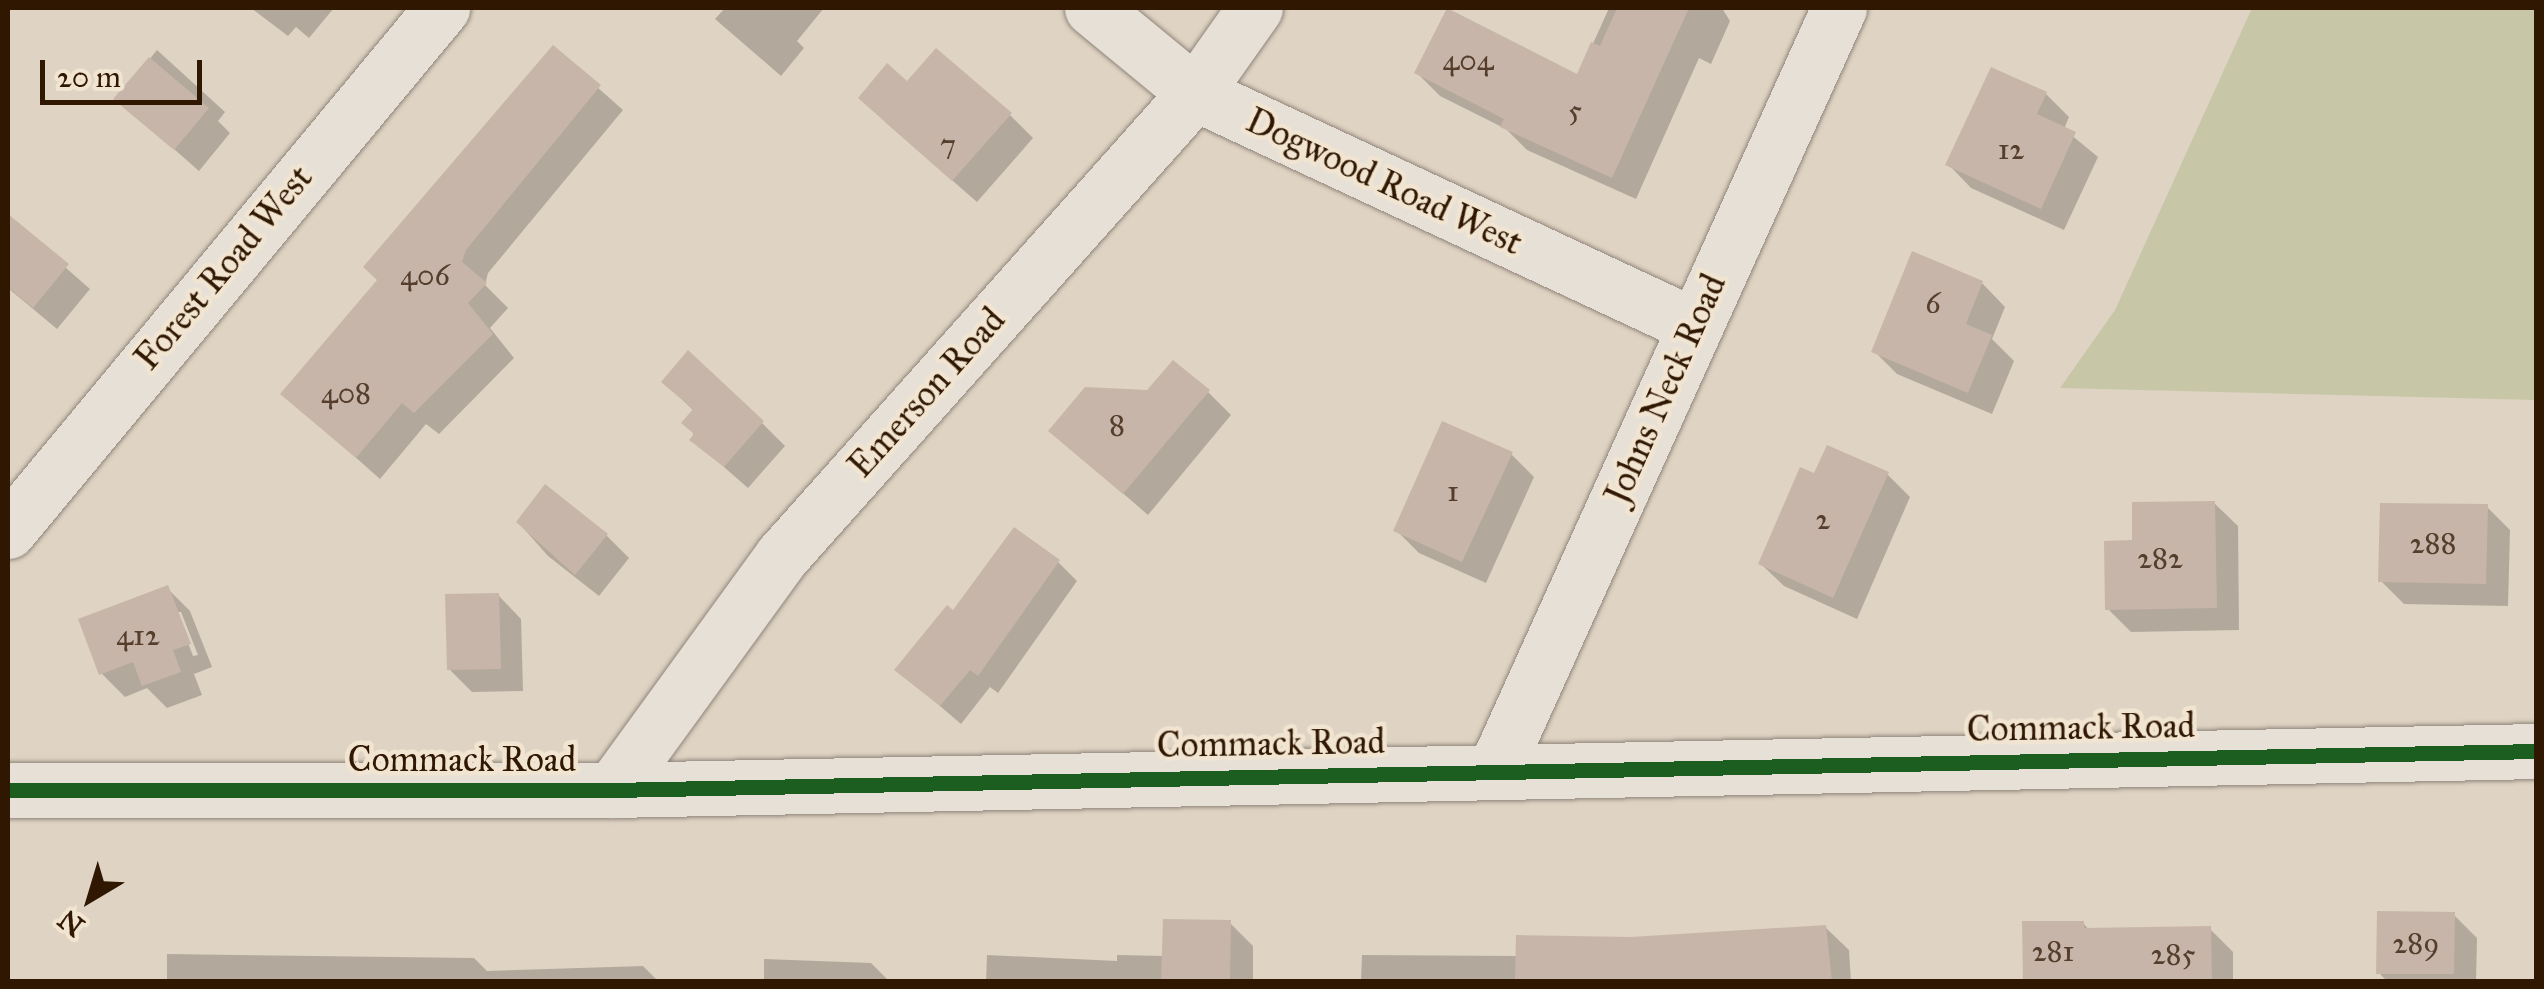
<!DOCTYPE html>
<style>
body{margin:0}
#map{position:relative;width:2544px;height:989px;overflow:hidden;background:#dfd3c3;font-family:"IM FELL Great Primer",serif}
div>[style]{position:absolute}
.green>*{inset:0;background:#c7c7a8}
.shadow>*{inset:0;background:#0003}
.building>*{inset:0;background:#c8b5aa}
.roads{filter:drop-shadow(0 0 2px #90857a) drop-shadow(0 0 2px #90857a)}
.street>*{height:55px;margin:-27.5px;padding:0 27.5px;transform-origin:27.5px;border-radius:27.5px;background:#e6e0d7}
.cycleway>*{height:15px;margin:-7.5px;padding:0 7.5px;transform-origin:7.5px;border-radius:7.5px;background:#1b5e20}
span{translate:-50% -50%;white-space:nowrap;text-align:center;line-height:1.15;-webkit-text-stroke:9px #f1e4d1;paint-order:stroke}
.number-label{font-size:30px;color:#553e2b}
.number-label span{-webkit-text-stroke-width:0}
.street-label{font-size:35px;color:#2f1701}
.frame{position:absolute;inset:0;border:10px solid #2f1701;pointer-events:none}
.north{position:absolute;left:40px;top:849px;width:100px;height:100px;-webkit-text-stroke:8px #f1e4d1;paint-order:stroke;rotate:218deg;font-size:28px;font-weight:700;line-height:40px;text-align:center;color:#2f1701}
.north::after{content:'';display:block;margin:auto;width:35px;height:45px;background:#2f1701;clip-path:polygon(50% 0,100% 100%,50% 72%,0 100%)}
.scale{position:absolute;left:40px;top:60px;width:162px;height:45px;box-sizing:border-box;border:5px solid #2f1701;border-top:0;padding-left:12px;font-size:30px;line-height:35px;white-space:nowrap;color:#2f1701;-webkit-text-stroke:8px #f1e4d1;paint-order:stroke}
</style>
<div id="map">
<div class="green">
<i style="clip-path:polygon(2252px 8px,2536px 8px,2536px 400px,2060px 388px,2115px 310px)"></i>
</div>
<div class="shadow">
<i style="clip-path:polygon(251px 8px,334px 8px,309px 38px,296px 27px,288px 36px)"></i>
<i style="clip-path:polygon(725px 8px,824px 8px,797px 41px,804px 48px,781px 76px,715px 19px)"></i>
<i style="clip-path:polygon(1609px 8px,1722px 8px,1730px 21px,1711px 64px,1699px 58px,1636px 199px,1527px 150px,1506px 129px,1440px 96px,1417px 73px,1578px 77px)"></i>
<i style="clip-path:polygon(553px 48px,623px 110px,488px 273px,485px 285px,508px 308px,490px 328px,514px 358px,439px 434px,426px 424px,380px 479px,284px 394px,380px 280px)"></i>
<i style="clip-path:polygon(157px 50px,225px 112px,218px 121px,230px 133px,199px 171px,117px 99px)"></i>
<i style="clip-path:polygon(907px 84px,1010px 115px,1033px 138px,977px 202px,884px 121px)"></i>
<i style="clip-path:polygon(2046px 94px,2069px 117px,2064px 129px,2098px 157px,2064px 230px,1971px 188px,1948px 164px)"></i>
<i style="clip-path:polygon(8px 217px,90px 289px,57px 329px,8px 288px)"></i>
<i style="clip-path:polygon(1982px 283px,2005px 307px,1992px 339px,2014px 361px,1992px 414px,1897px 374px,1874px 351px)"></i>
<i style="clip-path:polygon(664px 382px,762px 423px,785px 446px,748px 488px,693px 440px,694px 411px)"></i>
<i style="clip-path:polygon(1208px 392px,1231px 415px,1148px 515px,1051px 431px)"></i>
<i style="clip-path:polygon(1511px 454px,1534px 477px,1486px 583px,1419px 553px,1396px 530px)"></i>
<i style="clip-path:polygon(1887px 474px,1910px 497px,1857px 619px,1784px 586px,1760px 563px,1815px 477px)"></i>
<i style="clip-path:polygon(2214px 503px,2238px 526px,2239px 630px,2131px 632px,2108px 609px,2135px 543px)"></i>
<i style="clip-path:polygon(2487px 507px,2510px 530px,2508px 606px,2404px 604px,2381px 581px)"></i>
<i style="clip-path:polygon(518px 522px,606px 535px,629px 558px,599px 596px,548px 556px)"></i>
<i style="clip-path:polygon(1058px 562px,1077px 581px,998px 693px,990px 687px,961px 724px,898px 670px,954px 613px)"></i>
<i style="clip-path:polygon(evenodd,167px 588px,190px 611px,212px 667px,194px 674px,202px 695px,167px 708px,147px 688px,125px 697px,101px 673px,167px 588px,176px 612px,181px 612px,198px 655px,193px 656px,176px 612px)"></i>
<i style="clip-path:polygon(498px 595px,521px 619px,523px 691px,472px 692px,449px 669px)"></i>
<i style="clip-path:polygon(2454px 915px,2477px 938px,2476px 982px,2388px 982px,2379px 973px)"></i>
<i style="clip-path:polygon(1230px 923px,1253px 946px,1253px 982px,986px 982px,987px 955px,1117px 961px,1117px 955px,1165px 956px)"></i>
<i style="clip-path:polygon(2083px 923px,2090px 931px,2210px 929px,2233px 952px,2233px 982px,2025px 982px)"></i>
<i style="clip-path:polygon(1825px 927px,1849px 950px,1851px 982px,1361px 982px,1362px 955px,1518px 956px)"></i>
<i style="clip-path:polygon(167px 954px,474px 958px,487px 971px,643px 966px,659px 982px,167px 982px)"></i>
<i style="clip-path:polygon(764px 959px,871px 963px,890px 982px,764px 982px)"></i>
</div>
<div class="building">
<i style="clip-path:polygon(1447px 8px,1577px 74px,1591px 42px,1600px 46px,1617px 8px,1689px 8px,1612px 178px,1500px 127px,1504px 119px,1414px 73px)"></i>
<i style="clip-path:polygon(553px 45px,601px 85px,466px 250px,462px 262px,487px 283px,468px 303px,493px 334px,414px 413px,402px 403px,356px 458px,280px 394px,377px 280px,363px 267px)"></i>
<i style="clip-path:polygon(936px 48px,1012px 113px,952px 181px,858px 98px,887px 63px,907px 81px)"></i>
<i style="clip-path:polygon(149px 57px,209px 108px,174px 150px,113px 99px)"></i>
<i style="clip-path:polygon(1991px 67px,2047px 92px,2037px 114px,2076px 132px,2041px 209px,1945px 165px)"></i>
<i style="clip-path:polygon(8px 214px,69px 264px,33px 308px,8px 287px)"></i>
<i style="clip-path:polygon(1912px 251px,1983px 281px,1966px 324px,1992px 335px,1968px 393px,1871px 352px)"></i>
<i style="clip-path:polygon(688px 350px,764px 421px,724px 467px,689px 440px,694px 434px,681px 423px,693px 409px,661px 382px)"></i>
<i style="clip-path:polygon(1173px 360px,1210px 390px,1123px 494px,1048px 431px,1085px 387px,1147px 390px)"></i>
<i style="clip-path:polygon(1442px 421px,1513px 452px,1462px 562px,1393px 531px)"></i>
<i style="clip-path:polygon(1827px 445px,1889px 472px,1833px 598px,1758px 564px,1800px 467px,1814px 473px)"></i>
<i style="clip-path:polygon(545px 484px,608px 534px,575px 575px,516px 522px)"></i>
<i style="clip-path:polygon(2215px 501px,2217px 608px,2105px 610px,2104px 541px,2132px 540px,2132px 502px)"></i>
<i style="clip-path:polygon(2380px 503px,2488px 504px,2486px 584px,2378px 582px)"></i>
<i style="clip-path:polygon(1014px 527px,1060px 560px,978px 676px,970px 670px,940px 706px,894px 670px,947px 605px,953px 610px)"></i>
<i style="clip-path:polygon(168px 585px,191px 644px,173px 650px,181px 672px,142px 686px,133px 662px,99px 675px,78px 619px)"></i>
<i style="clip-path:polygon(499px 593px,501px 669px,447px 670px,445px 594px)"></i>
<i style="clip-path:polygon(2377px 911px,2455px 912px,2454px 974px,2376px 974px)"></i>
<i style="clip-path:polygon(1163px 919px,1231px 920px,1230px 982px,1161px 982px)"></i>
<i style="clip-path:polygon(2022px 921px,2084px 921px,2084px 928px,2211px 926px,2212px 982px,2023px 982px)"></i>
<i style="clip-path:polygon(1826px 925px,1832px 982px,1515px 982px,1516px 935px,1631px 937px)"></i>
</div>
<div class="roads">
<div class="street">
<i style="left:1092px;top:8px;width:134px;rotate:39.5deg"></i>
<i style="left:1195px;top:93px;width:552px;rotate:24.99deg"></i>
<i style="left:8px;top:531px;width:680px;rotate:-50.31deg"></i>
<i style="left:1495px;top:770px;width:836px;rotate:-65.7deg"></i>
<i style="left:8px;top:790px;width:604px"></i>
<i style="left:612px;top:790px;width:1924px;rotate:-1.16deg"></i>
<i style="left:612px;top:790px;width:289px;rotate:-54deg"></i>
<i style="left:782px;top:556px;width:620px;rotate:-48.27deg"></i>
<i style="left:1195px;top:93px;width:104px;rotate:-54.8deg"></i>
</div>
</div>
<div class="cycleway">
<i style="left:8px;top:790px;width:604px"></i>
<i style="left:612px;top:790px;width:1924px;rotate:-1.16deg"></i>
</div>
<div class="number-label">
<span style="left:1468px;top:60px">404</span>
<span style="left:1575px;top:110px">5</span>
<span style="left:948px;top:144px">7</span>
<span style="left:2011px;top:149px">12</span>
<span style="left:425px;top:275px">406</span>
<span style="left:1933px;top:303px">6</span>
<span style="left:346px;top:393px">408</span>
<span style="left:1117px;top:425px">8</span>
<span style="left:1453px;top:491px">1</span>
<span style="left:1823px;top:519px">2</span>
<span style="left:2433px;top:543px">288</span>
<span style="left:2160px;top:558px">282</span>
<span style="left:138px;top:635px">412</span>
<span style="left:2416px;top:943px">289</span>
<span style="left:2053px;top:951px">281</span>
<span style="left:2173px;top:954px">285</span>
</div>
<div class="street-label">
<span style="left:1384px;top:182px;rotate:25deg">Dogwood Road West</span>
<span style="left:224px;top:268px;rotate:-50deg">Forest Road West</span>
<span style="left:1666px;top:389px;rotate:-66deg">Johns Neck Road</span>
<span style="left:927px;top:393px;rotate:-48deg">Emerson Road</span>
<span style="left:2081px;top:728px;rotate:-1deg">Commack Road</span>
<span style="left:1271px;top:744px;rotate:-1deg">Commack Road</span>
<span style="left:462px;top:760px">Commack Road</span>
</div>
<div class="frame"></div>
<div class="north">N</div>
<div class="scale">20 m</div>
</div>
